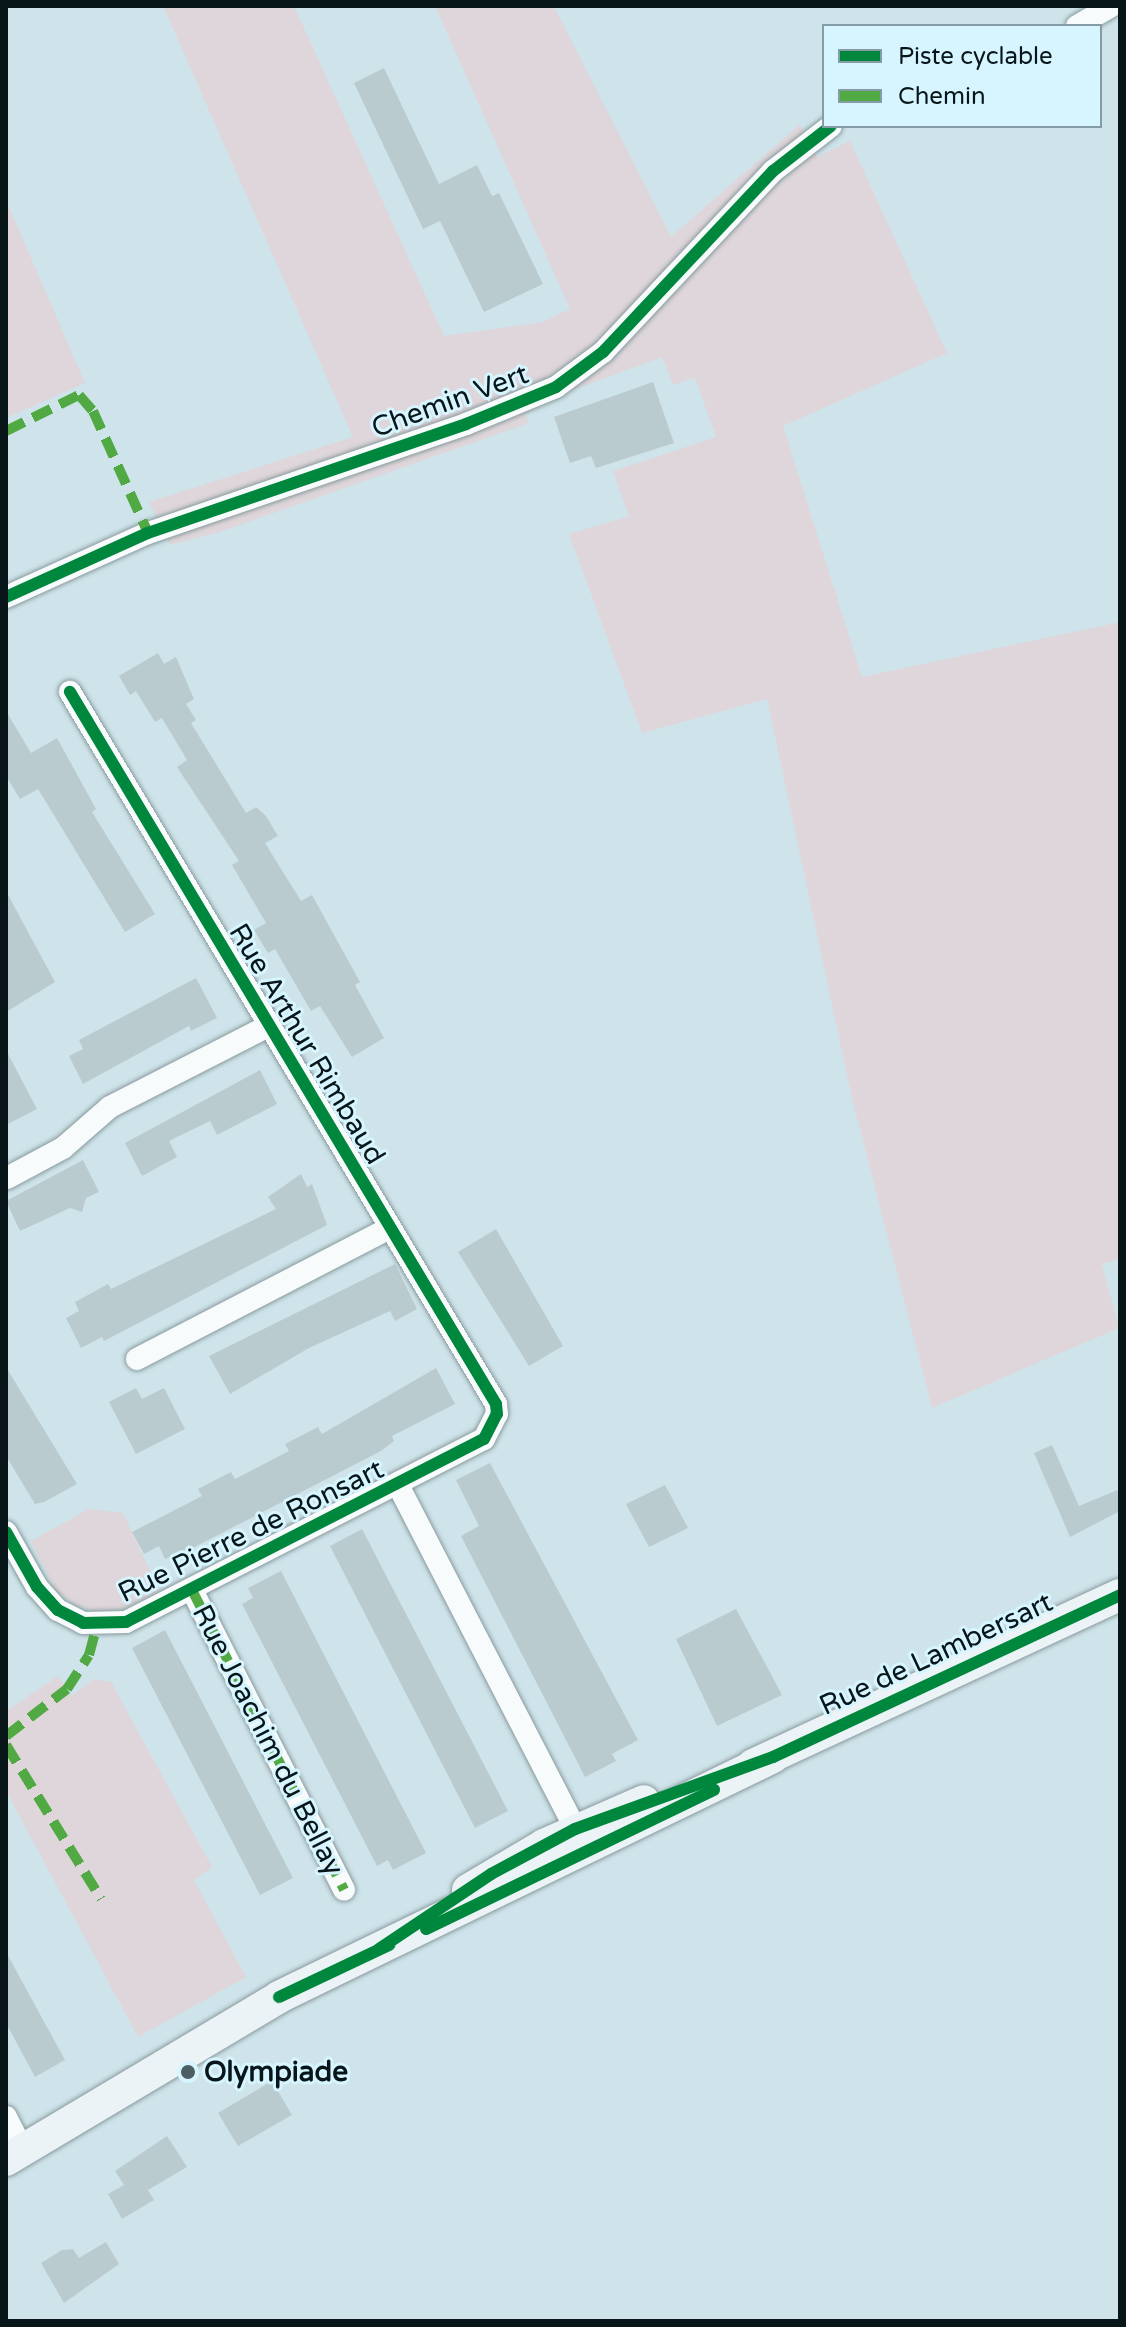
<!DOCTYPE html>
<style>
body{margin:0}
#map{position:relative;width:1126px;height:2327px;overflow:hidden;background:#cee4ea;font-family:"Varela Round",sans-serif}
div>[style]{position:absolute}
.green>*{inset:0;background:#ded6da}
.building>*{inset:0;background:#bacbd0}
.roads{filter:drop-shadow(0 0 2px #899a9e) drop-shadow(0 0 2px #899a9e)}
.minor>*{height:22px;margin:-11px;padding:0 11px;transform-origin:11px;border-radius:11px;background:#f8fbfc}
.secondary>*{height:32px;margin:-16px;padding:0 16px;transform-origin:16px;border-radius:16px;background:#ebf3f6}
.quiet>*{height:10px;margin-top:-5px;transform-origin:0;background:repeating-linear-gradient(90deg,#50a942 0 20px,transparent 0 30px)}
.cycleway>*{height:12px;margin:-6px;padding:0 6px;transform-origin:6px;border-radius:6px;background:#00873e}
.dots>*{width:22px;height:22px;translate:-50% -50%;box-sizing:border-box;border:4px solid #d6f5ff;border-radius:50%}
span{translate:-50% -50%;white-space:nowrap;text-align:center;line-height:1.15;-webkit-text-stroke:6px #d6f5ff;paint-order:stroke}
.street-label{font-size:28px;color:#08161a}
.poi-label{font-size:28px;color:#08161a;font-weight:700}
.left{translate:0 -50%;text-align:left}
.frame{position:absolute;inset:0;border:8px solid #08161a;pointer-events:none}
.legend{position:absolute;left:822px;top:24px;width:280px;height:104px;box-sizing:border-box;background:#d6f5ff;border:2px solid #849ca3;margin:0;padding:10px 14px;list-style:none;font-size:24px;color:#08161a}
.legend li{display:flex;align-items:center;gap:16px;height:40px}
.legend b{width:40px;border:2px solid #849ca3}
</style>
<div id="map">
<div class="green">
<i style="clip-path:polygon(163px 6px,294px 6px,444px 336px,543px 322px,570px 309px,435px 6px,554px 6px,671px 237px,800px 124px,817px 157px,850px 141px,947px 353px,783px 426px,862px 677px,1120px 622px,1120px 1259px,1102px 1264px,1119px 1328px,932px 1408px,852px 1099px,767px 699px,642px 733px,569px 534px,629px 516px,613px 471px,716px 437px,695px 378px,673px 385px,662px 357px,573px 390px,525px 414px,529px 423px,217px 533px,170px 545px,149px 502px,353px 437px)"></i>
<i style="clip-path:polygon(6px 200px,85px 383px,6px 418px)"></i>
<i style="clip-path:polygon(89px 1509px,123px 1513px,160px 1592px,122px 1609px,98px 1612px,78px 1606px,56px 1591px,31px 1541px)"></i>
<i style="clip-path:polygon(58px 1676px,72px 1696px,93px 1679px,111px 1682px,212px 1867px,194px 1880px,246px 1977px,138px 2037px,6px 1791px,6px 1711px)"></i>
</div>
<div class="building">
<i style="clip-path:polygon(384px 68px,439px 184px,477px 165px,492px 196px,499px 193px,543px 284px,484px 312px,440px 221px,423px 229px,354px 83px)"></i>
<i style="clip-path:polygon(653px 382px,674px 443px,596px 468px,591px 456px,570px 463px,554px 417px)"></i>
<i style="clip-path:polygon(158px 653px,164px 664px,176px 657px,194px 699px,186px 704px,196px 720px,191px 723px,246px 813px,256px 807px,266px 816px,278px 836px,265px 843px,301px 901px,312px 895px,360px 982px,355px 985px,384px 1038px,352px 1057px,320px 1006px,311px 1011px,275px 949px,268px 953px,254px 930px,266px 923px,232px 865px,239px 861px,177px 767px,187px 760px,162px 718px,155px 722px,136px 691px,130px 695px,119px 676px)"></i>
<i style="clip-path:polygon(6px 711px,31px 753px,57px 738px,96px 809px,92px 812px,155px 914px,125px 932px,38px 789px,20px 799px,6px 776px)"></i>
<i style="clip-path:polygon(6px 891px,55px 982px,6px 1012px)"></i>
<i style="clip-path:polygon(196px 978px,217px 1018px,191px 1031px,189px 1026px,83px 1084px,69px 1056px,83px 1049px,79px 1040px)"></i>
<i style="clip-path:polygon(6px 1050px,37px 1109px,6px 1125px)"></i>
<i style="clip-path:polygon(260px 1070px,277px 1104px,217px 1135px,210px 1121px,169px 1141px,177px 1157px,142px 1176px,125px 1143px)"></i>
<i style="clip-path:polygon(83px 1160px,99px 1192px,86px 1198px,82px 1212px,70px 1208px,20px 1231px,6px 1201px)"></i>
<i style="clip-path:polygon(301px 1174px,307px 1187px,312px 1184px,327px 1225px,104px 1341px,102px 1337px,81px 1348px,66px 1318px,79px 1311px,75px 1302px,108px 1284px,111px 1289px,276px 1209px,268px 1197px)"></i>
<i style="clip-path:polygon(496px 1229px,563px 1346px,529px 1366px,458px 1252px)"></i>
<i style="clip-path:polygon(395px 1264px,417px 1309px,395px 1321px,390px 1311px,309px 1348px,230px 1394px,209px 1356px)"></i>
<i style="clip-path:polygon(6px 1367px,77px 1484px,44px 1502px,35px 1504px,6px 1456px)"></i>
<i style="clip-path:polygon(436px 1368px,455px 1404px,392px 1436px,394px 1441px,381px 1451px,181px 1554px,165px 1559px,159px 1546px,144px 1554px,132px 1532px,202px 1496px,198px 1489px,231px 1472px,235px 1479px,289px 1451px,285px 1444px,318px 1427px,322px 1434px)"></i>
<i style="clip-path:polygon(136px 1388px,142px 1399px,164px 1388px,185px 1429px,136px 1454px,109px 1402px)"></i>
<i style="clip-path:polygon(1052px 1445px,1079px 1506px,1120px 1489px,1120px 1511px,1070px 1537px,1034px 1453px)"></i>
<i style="clip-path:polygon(490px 1463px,638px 1740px,612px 1754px,616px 1761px,585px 1777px,461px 1536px,479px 1526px,456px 1480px)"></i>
<i style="clip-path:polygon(665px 1485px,688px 1528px,649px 1547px,626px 1504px)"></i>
<i style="clip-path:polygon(362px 1529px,508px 1811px,475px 1828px,330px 1546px)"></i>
<i style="clip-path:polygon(281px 1571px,426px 1853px,393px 1870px,388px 1860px,377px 1866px,242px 1604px,253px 1598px,248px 1588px)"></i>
<i style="clip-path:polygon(736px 1609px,782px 1695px,717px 1726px,676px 1639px)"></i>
<i style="clip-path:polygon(165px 1630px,293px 1878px,260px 1895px,132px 1648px)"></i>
<i style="clip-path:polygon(6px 1952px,65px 2060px,35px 2077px,6px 2023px)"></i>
<i style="clip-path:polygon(272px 2081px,292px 2115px,238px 2146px,218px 2113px)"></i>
<i style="clip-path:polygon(167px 2136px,187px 2167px,148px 2190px,154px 2200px,122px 2219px,108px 2194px,124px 2185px,115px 2171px)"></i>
<i style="clip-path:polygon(106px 2242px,119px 2264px,64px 2303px,41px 2263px,62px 2250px,73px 2249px,79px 2258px)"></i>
</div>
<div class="roads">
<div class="minor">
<i style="left:1077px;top:26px;width:39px;rotate:-30deg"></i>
<i style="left:6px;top:597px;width:156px;rotate:-24.3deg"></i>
<i style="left:148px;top:533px;width:336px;rotate:-18.9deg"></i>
<i style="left:466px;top:424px;width:97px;rotate:-22.3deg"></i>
<i style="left:556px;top:387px;width:59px;rotate:-36.7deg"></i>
<i style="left:603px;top:352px;width:248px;rotate:-46.8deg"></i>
<i style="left:773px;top:171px;width:73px;rotate:-37.8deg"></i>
<i style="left:7px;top:1178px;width:64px;rotate:-28.2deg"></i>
<i style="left:63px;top:1148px;width:62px;rotate:-41.1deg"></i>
<i style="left:110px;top:1107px;width:178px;rotate:-27.1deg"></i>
<i style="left:137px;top:1359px;width:285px;rotate:-27.4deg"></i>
<i style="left:398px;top:1485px;width:402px;rotate:62.7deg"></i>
<i style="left:6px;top:1532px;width:63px;rotate:60.6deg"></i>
<i style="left:37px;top:1587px;width:31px;rotate:48deg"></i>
<i style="left:58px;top:1610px;width:28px;rotate:27deg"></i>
<i style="left:83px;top:1623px;width:43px;rotate:-1.3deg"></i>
<i style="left:126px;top:1622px;width:402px;rotate:-27.1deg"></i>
<i style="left:484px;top:1439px;width:28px;rotate:-63deg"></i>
<i style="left:497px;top:1414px;width:10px;rotate:-96deg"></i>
<i style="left:496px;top:1404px;width:830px;rotate:-120.89deg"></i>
<i style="left:192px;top:1590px;width:336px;rotate:63.1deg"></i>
<i style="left:6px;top:2117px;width:37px;rotate:63deg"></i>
</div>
<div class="secondary">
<i style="left:753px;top:1765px;width:404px;rotate:-24.9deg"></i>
<i style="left:468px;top:1890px;width:88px;rotate:-30.6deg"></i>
<i style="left:544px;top:1845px;width:109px;rotate:-23.7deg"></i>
<i style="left:6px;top:2160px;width:318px;rotate:-30.8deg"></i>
<i style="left:279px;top:1997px;width:549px;rotate:-25.91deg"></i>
</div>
</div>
<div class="quiet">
<i style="left:6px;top:431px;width:81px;rotate:-26.3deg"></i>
<i style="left:79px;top:395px;width:21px;rotate:49deg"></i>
<i style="left:93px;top:411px;width:134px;rotate:65.7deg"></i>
<i style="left:192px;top:1590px;width:336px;rotate:63.1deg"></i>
<i style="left:6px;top:1736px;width:77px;rotate:-37.6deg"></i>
<i style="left:67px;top:1689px;width:40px;rotate:-57.1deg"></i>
<i style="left:89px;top:1655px;width:31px;rotate:-75deg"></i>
<i style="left:6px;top:1745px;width:181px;rotate:58.3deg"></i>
</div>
<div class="cycleway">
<i style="left:6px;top:597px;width:156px;rotate:-24.3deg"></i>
<i style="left:148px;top:533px;width:336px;rotate:-18.9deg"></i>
<i style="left:466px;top:424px;width:97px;rotate:-22.3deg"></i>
<i style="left:556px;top:387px;width:59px;rotate:-36.7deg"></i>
<i style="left:603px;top:352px;width:248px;rotate:-46.8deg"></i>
<i style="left:773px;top:171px;width:73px;rotate:-37.8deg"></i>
<i style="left:6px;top:1532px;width:63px;rotate:60.6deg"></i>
<i style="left:37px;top:1587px;width:31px;rotate:48deg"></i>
<i style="left:58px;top:1610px;width:28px;rotate:27deg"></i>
<i style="left:83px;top:1623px;width:43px;rotate:-1.3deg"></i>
<i style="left:126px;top:1622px;width:402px;rotate:-27.1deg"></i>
<i style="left:484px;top:1439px;width:28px;rotate:-63deg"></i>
<i style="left:497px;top:1414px;width:10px;rotate:-96deg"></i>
<i style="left:496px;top:1404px;width:830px;rotate:-120.89deg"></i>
<i style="left:426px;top:1929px;width:320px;rotate:-25.8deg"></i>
<i style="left:379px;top:1949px;width:135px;rotate:-33.8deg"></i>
<i style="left:491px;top:1874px;width:95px;rotate:-28.2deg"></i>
<i style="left:575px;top:1829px;width:211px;rotate:-20deg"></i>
<i style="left:773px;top:1757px;width:383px;rotate:-25deg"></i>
<i style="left:279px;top:1997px;width:122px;rotate:-25.3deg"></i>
</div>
<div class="dots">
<i style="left:188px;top:2072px;background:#4d5e63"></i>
</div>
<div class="street-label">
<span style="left:450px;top:401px;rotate:-20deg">Chemin Vert</span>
<span style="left:307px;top:1044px;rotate:59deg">Rue Arthur Rimbaud</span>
<span style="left:251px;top:1531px;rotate:-26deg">Rue Pierre de Ronsart</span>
<span style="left:936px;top:1654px;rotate:-25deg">Rue de Lambersart</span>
<span style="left:268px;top:1740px;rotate:63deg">Rue Joachim du Bellay</span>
</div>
<div class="poi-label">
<span class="left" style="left:204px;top:2072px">Olympiade</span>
</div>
<div class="frame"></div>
<ul class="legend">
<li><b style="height:10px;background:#00873e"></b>Piste cyclable</li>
<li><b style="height:10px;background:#50a942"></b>Chemin</li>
</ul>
</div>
